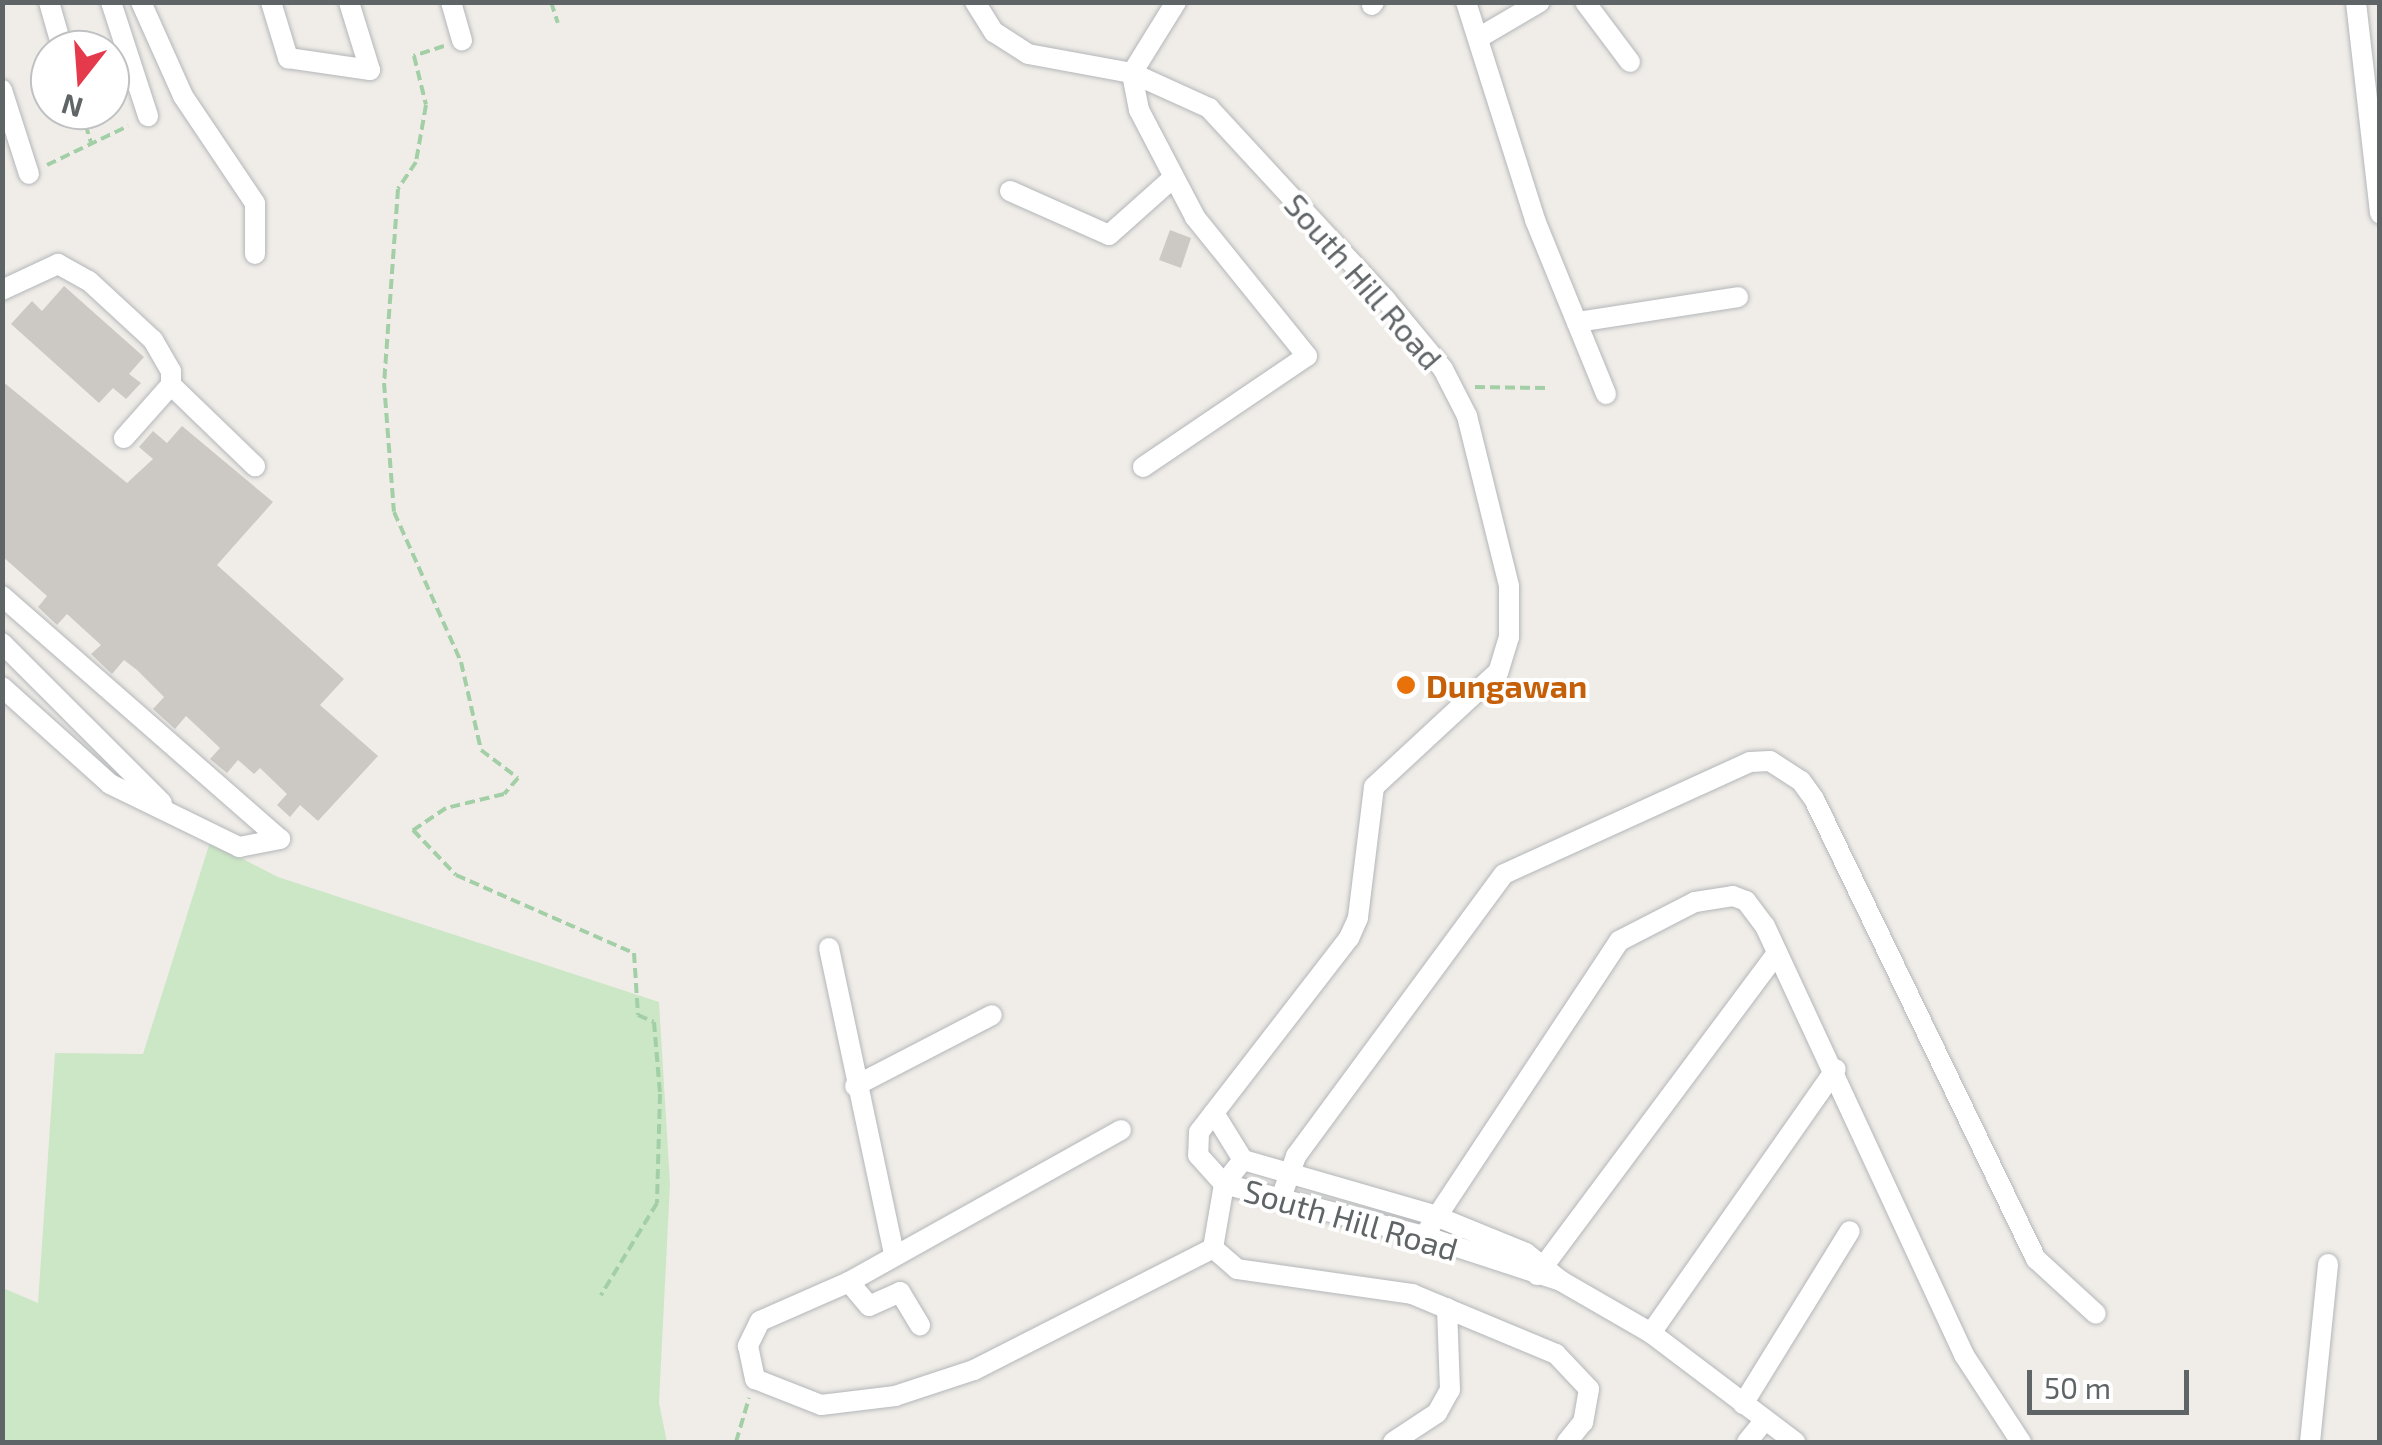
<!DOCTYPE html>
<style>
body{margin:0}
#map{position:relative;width:2382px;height:1445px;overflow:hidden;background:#f0ede8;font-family:"Exo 2",sans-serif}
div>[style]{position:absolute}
.green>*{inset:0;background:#cce7c6}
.building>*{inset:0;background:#ccc8c4}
.path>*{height:4px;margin-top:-2px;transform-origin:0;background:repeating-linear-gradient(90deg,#a3cfa7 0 10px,transparent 0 15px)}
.roads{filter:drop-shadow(0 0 2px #b3b6b9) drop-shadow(0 0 2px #b3b6b9)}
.minor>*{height:20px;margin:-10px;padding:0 10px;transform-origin:10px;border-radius:10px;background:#fff}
.dots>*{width:28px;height:28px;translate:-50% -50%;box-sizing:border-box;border:5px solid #fff;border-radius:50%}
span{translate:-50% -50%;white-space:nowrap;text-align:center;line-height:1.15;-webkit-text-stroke:8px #fff;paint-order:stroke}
.street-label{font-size:32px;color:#5f6467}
.food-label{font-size:32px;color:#c56008;font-weight:700}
.left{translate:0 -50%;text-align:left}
.frame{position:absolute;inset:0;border:5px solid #5f6467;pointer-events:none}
.north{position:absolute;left:30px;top:30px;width:100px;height:100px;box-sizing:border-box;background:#fff;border:2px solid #bfc1c2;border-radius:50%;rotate:197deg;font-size:28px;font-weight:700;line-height:40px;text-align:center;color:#5f6467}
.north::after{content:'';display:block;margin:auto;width:35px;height:45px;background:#e43a4c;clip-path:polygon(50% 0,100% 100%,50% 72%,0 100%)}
.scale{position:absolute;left:2027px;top:1370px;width:162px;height:45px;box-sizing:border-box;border:5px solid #5f6467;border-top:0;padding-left:12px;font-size:30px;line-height:35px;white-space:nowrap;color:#5f6467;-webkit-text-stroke:8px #fff;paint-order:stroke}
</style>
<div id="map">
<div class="green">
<i style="clip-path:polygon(210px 842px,278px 877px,659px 1002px,670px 1184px,659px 1403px,667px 1442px,3px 1442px,3px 1288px,38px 1303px,55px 1053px,143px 1054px)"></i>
</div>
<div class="building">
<i style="clip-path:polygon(1170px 230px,1191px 238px,1181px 268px,1159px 260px)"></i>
<i style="clip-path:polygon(64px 286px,144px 357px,129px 374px,141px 383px,126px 399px,113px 388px,99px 403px,11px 324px,32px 301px,42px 311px)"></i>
<i style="clip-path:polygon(2px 381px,127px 483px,153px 459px,139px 447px,153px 431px,167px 443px,182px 426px,273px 502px,217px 565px,344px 679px,320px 705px,378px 756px,318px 821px,300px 805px,290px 817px,277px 805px,287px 794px,260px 768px,254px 774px,238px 760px,227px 773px,210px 759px,220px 748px,186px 716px,175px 729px,153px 709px,164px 697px,137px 670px,124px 660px,112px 674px,91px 654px,101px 645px,67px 614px,57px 625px,38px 607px,47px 596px,2px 556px)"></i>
</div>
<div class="path">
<i style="left:551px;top:2px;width:22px;rotate:72deg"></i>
<i style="left:444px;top:46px;width:32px;rotate:162deg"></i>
<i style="left:414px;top:56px;width:50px;rotate:76.2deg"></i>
<i style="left:426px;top:105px;width:58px;rotate:100deg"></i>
<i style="left:416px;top:162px;width:32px;rotate:124deg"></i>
<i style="left:398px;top:189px;width:195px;rotate:94.1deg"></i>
<i style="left:384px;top:383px;width:129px;rotate:85.6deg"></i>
<i style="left:394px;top:512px;width:164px;rotate:65.9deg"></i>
<i style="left:461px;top:662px;width:90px;rotate:77.2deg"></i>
<i style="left:481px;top:750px;width:46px;rotate:37.1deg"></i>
<i style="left:518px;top:778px;width:21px;rotate:131deg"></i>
<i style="left:504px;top:794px;width:60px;rotate:166.4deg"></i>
<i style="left:446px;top:808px;width:40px;rotate:146deg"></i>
<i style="left:413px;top:830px;width:62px;rotate:46.3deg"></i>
<i style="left:456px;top:875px;width:194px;rotate:23.7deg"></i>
<i style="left:634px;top:953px;width:62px;rotate:86.3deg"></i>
<i style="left:638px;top:1015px;width:17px;rotate:24deg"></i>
<i style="left:654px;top:1022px;width:72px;rotate:85.2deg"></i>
<i style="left:660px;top:1094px;width:109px;rotate:91.6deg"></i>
<i style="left:657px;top:1203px;width:108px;rotate:121.3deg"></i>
<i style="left:81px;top:110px;width:34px;rotate:73deg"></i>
<i style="left:47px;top:165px;width:90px;rotate:-25.7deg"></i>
<i style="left:1475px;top:387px;width:74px;rotate:0.8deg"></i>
<i style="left:736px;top:1442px;width:46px;rotate:-73.5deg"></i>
</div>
<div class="roads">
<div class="minor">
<i style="left:49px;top:2px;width:35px;rotate:74deg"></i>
<i style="left:111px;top:2px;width:120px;rotate:72deg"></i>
<i style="left:141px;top:2px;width:103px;rotate:65.9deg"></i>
<i style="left:183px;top:96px;width:129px;rotate:56.1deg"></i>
<i style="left:255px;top:203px;width:51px;rotate:90deg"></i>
<i style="left:271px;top:2px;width:59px;rotate:73.1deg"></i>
<i style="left:288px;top:58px;width:83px;rotate:8.3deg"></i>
<i style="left:370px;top:70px;width:71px;rotate:-107.2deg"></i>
<i style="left:451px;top:2px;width:40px;rotate:74deg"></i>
<i style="left:975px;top:2px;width:36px;rotate:58deg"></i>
<i style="left:994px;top:32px;width:40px;rotate:32.9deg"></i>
<i style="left:1028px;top:54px;width:106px;rotate:10.4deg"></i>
<i style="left:1132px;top:73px;width:85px;rotate:24.4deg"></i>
<i style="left:1209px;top:108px;width:261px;rotate:47.3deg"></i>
<i style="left:1386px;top:300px;width:89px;rotate:50.4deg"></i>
<i style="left:1443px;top:369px;width:53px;rotate:62.9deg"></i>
<i style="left:1467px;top:416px;width:175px;rotate:76.1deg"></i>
<i style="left:1509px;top:586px;width:51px;rotate:90deg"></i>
<i style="left:1509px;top:637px;width:37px;rotate:107deg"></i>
<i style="left:1498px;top:672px;width:169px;rotate:137.2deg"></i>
<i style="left:1374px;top:787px;width:132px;rotate:97deg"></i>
<i style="left:1358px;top:918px;width:22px;rotate:114deg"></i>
<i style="left:1349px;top:938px;width:245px;rotate:127.7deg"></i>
<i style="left:1199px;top:1132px;width:23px;rotate:92deg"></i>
<i style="left:1198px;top:1155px;width:39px;rotate:48deg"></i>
<i style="left:1224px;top:1184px;width:207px;rotate:14.6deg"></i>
<i style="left:1424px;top:1236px;width:144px;rotate:18.2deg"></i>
<i style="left:1466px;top:2px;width:229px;rotate:72.4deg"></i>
<i style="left:1535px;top:220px;width:188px;rotate:67.8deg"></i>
<i style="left:1585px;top:2px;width:75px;rotate:53.1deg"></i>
<i style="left:2356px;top:2px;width:213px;rotate:83.5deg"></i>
<i style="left:1372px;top:5px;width:4px;rotate:-56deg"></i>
<i style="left:1480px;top:37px;width:69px;rotate:-30.3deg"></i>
<i style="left:2px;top:90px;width:88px;rotate:72.2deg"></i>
<i style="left:1010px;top:191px;width:108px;rotate:24deg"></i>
<i style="left:1109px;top:235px;width:86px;rotate:-41.7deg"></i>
<i style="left:2px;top:290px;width:62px;rotate:-24.9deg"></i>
<i style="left:58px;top:264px;width:35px;rotate:29deg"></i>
<i style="left:89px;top:281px;width:87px;rotate:42.7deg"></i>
<i style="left:153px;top:340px;width:36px;rotate:60deg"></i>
<i style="left:171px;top:371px;width:14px;rotate:90deg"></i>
<i style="left:171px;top:385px;width:71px;rotate:131.6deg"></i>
<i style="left:1577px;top:322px;width:163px;rotate:-8.8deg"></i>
<i style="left:171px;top:385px;width:117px;rotate:44deg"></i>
<i style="left:1143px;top:467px;width:198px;rotate:-34.1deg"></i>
<i style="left:1307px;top:356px;width:179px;rotate:-128.9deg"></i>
<i style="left:1195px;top:217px;width:121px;rotate:-117.6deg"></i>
<i style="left:1139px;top:110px;width:38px;rotate:-101deg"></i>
<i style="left:1132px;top:73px;width:84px;rotate:-58.2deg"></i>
<i style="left:2px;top:596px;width:369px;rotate:41.2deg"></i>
<i style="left:2px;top:643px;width:226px;rotate:45deg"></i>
<i style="left:2px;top:687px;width:145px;rotate:41.9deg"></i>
<i style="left:110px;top:784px;width:144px;rotate:26deg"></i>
<i style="left:239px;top:847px;width:42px;rotate:-11deg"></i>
<i style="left:829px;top:948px;width:313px;rotate:78deg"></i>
<i style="left:855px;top:1086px;width:154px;rotate:-27.4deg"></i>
<i style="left:1214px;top:1113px;width:55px;rotate:58.3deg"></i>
<i style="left:1243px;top:1160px;width:198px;rotate:16.1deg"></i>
<i style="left:1433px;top:1215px;width:100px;rotate:22.2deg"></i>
<i style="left:1526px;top:1253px;width:45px;rotate:38.7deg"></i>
<i style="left:1561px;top:1281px;width:104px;rotate:30deg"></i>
<i style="left:1651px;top:1333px;width:181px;rotate:37.1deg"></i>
<i style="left:1121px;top:1130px;width:312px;rotate:150.8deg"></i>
<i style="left:849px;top:1282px;width:97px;rotate:156.3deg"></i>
<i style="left:760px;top:1321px;width:28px;rotate:116deg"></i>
<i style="left:748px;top:1346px;width:34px;rotate:78deg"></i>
<i style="left:755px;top:1379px;width:71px;rotate:21.5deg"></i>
<i style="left:821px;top:1405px;width:75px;rotate:-6.9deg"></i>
<i style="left:895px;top:1396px;width:83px;rotate:-18.2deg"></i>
<i style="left:974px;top:1370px;width:268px;rotate:-27deg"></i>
<i style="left:1213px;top:1248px;width:65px;rotate:-80.2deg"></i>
<i style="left:1224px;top:1184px;width:31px;rotate:-52deg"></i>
<i style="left:1281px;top:1198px;width:45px;rotate:-70.3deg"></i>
<i style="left:1296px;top:1156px;width:350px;rotate:-53.6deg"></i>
<i style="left:1504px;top:874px;width:270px;rotate:-24.5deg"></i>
<i style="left:1750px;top:762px;width:20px;rotate:-3deg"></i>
<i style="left:1770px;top:761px;width:37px;rotate:33deg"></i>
<i style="left:1801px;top:781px;width:22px;rotate:54deg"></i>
<i style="left:1814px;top:799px;width:511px;rotate:64.24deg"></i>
<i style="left:2036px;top:1259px;width:81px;rotate:42.5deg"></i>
<i style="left:1424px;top:1236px;width:354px;rotate:-56.5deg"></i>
<i style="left:1619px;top:941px;width:85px;rotate:-27.2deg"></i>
<i style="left:1695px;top:902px;width:38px;rotate:-9deg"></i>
<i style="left:1733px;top:896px;width:14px;rotate:21deg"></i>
<i style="left:1746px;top:901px;width:31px;rotate:53deg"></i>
<i style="left:1765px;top:926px;width:473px;rotate:65.1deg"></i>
<i style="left:1964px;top:1355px;width:104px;rotate:56.8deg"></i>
<i style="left:1213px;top:1248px;width:32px;rotate:41deg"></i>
<i style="left:1237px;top:1269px;width:177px;rotate:8.1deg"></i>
<i style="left:1412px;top:1294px;width:156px;rotate:22.6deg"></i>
<i style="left:1556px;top:1354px;width:48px;rotate:46.7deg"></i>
<i style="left:1589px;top:1389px;width:34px;rotate:100deg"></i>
<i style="left:1583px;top:1422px;width:26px;rotate:129deg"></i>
<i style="left:1537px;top:1275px;width:402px;rotate:-53.3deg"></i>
<i style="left:849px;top:1282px;width:31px;rotate:50deg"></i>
<i style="left:869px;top:1306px;width:34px;rotate:-24deg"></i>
<i style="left:900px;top:1292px;width:39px;rotate:59deg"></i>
<i style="left:1651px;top:1333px;width:322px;rotate:-55deg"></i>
<i style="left:1743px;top:1404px;width:203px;rotate:-58.3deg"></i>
<i style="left:1393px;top:1442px;width:53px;rotate:-33.4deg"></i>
<i style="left:1437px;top:1413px;width:26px;rotate:-61deg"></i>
<i style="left:1450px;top:1390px;width:82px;rotate:-92.1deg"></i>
<i style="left:1747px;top:1442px;width:28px;rotate:-51deg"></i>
<i style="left:2310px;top:1442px;width:179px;rotate:-84.2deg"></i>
</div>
</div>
<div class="dots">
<i style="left:1406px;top:685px;background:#e8710a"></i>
</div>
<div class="street-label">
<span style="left:1364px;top:281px;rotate:49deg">South Hill Road</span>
<span style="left:1351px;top:1219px;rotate:16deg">South Hill Road</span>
</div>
<div class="food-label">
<span class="left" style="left:1426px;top:685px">Dungawan</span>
</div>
<div class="frame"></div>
<div class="north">N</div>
<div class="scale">50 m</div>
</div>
